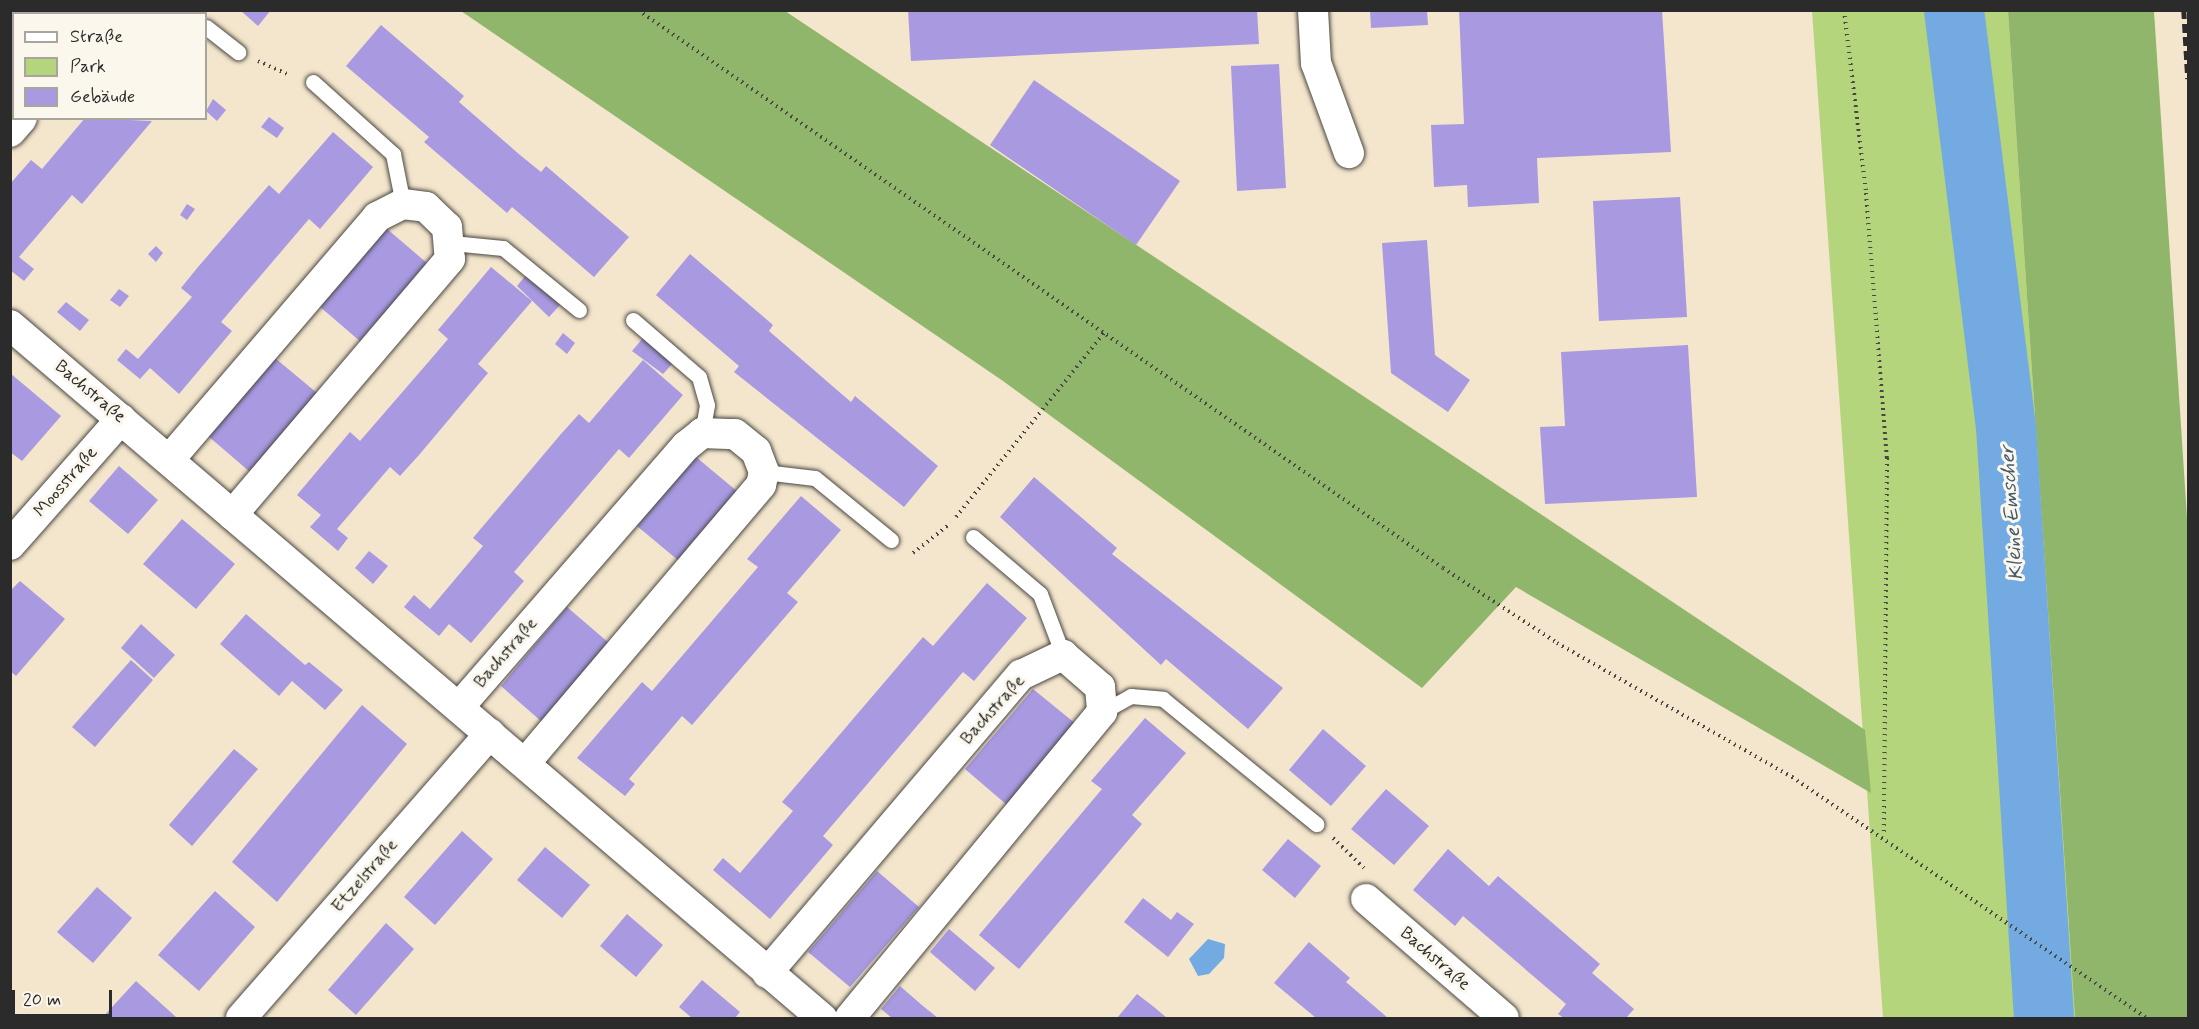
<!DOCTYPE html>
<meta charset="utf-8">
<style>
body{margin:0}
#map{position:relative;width:2199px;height:1029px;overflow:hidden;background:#f4e6cc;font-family:Mynerve,sans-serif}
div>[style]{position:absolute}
.green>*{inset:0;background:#b5d57c}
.forest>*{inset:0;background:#90b66c}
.water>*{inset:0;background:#72aae1}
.river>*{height:60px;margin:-30px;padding:0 30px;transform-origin:30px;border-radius:30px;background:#72aae1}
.building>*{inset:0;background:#a899e1}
.path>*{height:4px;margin-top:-2px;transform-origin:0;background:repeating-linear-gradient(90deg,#494743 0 1.5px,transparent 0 6px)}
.roads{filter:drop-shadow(0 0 2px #494743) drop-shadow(0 0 2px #494743)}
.lane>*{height:15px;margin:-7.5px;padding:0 7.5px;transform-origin:7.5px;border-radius:7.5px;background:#fff}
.street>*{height:30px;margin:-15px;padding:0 15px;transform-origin:15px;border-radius:15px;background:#fff}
.rail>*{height:4.5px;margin-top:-2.25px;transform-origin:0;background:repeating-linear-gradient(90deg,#2b2b2b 0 9px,transparent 0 13.5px)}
span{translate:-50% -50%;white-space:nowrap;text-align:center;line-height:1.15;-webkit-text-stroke:6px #fbf7ec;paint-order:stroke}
.street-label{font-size:18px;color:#2b2b2b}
.water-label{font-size:20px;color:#44576b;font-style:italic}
.frame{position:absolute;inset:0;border:12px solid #2b2b2b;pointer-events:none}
.legend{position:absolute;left:12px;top:12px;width:195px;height:108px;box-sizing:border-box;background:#fbf7ec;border:2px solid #a8a59f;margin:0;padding:8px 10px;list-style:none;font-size:18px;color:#2b2b2b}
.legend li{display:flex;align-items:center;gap:12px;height:30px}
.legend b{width:30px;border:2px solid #a8a59f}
.scale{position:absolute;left:12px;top:990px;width:100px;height:27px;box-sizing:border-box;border:3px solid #2b2b2b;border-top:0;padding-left:8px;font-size:18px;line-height:21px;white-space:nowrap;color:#2b2b2b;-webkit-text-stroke:4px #fbf7ec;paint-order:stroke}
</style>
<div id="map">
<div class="green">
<i style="clip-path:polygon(1812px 11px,2008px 11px,2075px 1018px,1883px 1018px)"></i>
</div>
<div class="forest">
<i style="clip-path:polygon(461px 11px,785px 11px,1865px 730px,1871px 793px,1516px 587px,1422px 688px,1003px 381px)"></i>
<i style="clip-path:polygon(2008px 11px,2154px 11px,2188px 533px,2188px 1018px,2075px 1018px)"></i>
</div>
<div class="water">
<i style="clip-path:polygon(1208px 939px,1225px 944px,1224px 958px,1209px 974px,1198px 976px,1189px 959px)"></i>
</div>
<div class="river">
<i style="left:1954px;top:10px;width:420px;rotate:82.9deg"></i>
<i style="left:2006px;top:427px;width:592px;rotate:86.32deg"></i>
</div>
<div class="building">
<i style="clip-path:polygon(21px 10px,91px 10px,92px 12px,18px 14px)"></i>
<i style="clip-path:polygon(240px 10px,271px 10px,258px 26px)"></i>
<i style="clip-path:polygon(908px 10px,1257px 10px,1259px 44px,911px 61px)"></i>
<i style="clip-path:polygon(1370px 10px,1427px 10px,1428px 25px,1371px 28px)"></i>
<i style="clip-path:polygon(1459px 10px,1662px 10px,1671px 152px,1537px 158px,1539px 203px,1468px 207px,1467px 185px,1434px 187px,1431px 125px,1464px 124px)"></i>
<i style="clip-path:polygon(14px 19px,14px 66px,10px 64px)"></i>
<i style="clip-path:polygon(381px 25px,464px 96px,459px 102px,520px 155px,541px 172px,546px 166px,629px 237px,594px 277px,512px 207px,507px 213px,445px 160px,424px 142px,429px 137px,346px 66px)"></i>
<i style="clip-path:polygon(1279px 64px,1286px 188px,1237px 191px,1231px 66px)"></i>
<i style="clip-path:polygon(1034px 80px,1180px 181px,1136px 245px,990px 145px)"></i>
<i style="clip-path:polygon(213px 99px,226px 110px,217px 121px,206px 111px)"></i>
<i style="clip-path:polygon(269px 117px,284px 128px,277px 138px,261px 127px)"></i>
<i style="clip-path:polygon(85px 118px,152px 121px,82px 204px,72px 195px,19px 257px,34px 269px,24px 281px,10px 270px,10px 184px,31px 160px,42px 169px)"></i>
<i style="clip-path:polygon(333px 132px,373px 167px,320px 229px,309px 219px,274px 260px,221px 322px,232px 331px,179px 394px,150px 368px,140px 379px,117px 360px,126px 349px,138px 359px,192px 297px,181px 288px,198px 267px,269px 185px,279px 194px)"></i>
<i style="clip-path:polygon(1680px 197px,1687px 317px,1599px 321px,1593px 201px)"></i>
<i style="clip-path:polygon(187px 204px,195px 209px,187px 220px,180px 215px)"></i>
<i style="clip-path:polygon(386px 228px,428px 264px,361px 342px,319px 306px)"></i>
<i style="clip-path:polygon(1427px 240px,1435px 355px,1470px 380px,1448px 412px,1391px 373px,1382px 243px)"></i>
<i style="clip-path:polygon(156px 246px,163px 253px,156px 262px,148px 254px)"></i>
<i style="clip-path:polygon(690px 254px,773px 325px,769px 331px,830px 384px,851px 402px,855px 396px,938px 466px,904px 507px,734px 372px,739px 366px,656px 295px)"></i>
<i style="clip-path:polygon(491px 267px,532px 301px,478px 364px,488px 373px,419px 455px,400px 476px,390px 467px,337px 529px,348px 538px,338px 551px,310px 527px,321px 515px,297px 495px,350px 432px,360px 441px,431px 359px,448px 339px,438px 330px)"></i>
<i style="clip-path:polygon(526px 275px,560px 305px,549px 317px,517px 286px)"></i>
<i style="clip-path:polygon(119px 289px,129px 296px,120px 307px,110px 300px)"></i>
<i style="clip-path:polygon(66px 302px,89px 320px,80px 331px,57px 312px)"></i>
<i style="clip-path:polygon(563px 333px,575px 343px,567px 354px,555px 344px)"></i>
<i style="clip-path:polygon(643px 338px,673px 363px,663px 374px,632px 351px)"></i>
<i style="clip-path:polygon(1688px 345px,1697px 497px,1545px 504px,1540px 427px,1565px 426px,1561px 352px)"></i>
<i style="clip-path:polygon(275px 358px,317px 393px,250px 472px,208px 436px)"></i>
<i style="clip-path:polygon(643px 360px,683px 395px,629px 458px,619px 449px,514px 572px,524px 581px,471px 643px,449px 624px,439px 636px,404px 607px,414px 595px,430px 609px,483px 546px,473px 538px,561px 434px,579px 414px,589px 423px)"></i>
<i style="clip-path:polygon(10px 373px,61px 416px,22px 461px,10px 452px)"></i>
<i style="clip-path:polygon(696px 457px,738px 492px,679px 561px,637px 526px)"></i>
<i style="clip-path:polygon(119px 466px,158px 500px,128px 534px,89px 501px)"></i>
<i style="clip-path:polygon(1034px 477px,1117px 548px,1112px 554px,1283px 688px,1248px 729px,1166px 659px,1161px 665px,1000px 517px)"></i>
<i style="clip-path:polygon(801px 496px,841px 530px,787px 593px,798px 602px,692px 725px,682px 716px,629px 779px,635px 784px,625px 796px,577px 758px,642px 682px,652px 691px,688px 649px,758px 567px,747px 559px)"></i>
<i style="clip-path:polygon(182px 519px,235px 564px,196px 609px,143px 564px)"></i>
<i style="clip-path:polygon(369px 551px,388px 566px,373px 584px,355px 568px)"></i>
<i style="clip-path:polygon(20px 581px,65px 619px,16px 676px,10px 671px,10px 591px)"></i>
<i style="clip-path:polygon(987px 583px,1027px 618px,974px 681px,963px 672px,911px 733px,823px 836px,833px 845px,770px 919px,713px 870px,723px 858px,740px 873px,793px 811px,782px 802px,818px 760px,923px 637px,933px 646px)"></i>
<i style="clip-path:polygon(567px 607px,609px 643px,542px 722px,501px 686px)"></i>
<i style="clip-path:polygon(246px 614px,305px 665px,309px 662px,343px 690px,325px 710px,292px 681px,279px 696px,220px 644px)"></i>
<i style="clip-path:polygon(141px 624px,175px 655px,154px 678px,121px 648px)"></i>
<i style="clip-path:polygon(131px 660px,153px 680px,95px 747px,72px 727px)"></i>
<i style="clip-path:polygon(1033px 689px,1076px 724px,1007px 805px,965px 769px)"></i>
<i style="clip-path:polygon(362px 705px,407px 744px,277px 902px,232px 862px)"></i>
<i style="clip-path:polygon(1145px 718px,1186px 753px,1132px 815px,1142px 824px,1019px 969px,979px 935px,1102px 789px,1091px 781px)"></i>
<i style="clip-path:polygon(1323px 729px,1366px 766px,1331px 806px,1289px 770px)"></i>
<i style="clip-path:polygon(234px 749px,258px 769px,192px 846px,169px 825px)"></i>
<i style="clip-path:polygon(1386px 789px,1429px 826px,1394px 865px,1351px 829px)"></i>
<i style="clip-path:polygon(462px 831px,493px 859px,435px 925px,404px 897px)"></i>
<i style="clip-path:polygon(1288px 839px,1321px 866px,1295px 898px,1262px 870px)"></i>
<i style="clip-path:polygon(545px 847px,590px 885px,562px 918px,517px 880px)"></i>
<i style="clip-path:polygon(1448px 849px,1489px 886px,1498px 876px,1600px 964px,1592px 973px,1634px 1009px,1626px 1018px,1564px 1018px,1558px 1014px,1566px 1004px,1484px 934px,1463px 916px,1455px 926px,1413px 890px)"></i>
<i style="clip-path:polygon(877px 871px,919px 907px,850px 987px,808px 952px)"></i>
<i style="clip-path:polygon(97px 887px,132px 918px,93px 963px,57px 932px)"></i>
<i style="clip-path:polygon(215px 891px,255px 927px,199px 991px,158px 955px)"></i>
<i style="clip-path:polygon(1143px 898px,1171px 920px,1177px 912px,1194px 924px,1168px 957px,1124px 922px)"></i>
<i style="clip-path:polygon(627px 914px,663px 945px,636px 977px,600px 946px)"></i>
<i style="clip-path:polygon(386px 923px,414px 949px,356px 1015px,328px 990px)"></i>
<i style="clip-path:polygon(949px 929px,995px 968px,975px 991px,930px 952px)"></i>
<i style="clip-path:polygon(1309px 942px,1350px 978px,1346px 982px,1388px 1018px,1316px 1018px,1274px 983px)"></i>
<i style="clip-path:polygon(702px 980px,740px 1012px,735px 1018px,692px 1018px,679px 1007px)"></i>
<i style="clip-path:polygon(136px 981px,176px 1017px,174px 1018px,102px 1018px)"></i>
<i style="clip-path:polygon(900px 986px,923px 1006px,938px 1018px,892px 1018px,881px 1009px)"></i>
<i style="clip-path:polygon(1137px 994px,1154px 1007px,1167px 1018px,1117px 1018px)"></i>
</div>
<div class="path">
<i style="left:638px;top:10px;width:979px;rotate:34.73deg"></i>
<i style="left:1443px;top:568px;width:136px;rotate:33.3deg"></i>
<i style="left:1557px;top:643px;width:271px;rotate:29.7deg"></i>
<i style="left:1792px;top:777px;width:428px;rotate:34.2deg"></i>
<i style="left:1844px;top:10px;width:184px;rotate:83.1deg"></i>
<i style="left:1866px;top:193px;width:266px;rotate:85.5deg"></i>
<i style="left:1887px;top:458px;width:378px;rotate:90.5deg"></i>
<i style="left:258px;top:61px;width:35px;rotate:24deg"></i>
<i style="left:956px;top:517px;width:236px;rotate:-51.2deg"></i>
<i style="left:913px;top:553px;width:48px;rotate:-38.3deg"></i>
<i style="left:1333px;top:838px;width:43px;rotate:44.1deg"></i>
</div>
<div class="roads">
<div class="lane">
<i style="left:185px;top:10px;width:6px;rotate:45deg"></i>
<i style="left:206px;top:27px;width:41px;rotate:38deg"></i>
<i style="left:313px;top:82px;width:108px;rotate:42deg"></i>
<i style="left:393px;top:154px;width:51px;rotate:78.7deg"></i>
<i style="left:452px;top:243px;width:51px;rotate:5.6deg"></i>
<i style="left:503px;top:248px;width:98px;rotate:39.2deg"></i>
<i style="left:633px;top:320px;width:87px;rotate:40.8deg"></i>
<i style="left:699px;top:377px;width:29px;rotate:74deg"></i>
<i style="left:707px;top:405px;width:28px;rotate:100deg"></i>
<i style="left:764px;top:472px;width:51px;rotate:6.7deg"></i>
<i style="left:815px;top:478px;width:98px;rotate:39.2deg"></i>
<i style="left:973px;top:537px;width:88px;rotate:40.4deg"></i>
<i style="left:1040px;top:594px;width:65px;rotate:69.3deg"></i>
<i style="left:1102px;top:712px;width:33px;rotate:-29deg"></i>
<i style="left:1131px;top:696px;width:32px;rotate:5deg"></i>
<i style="left:1163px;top:699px;width:198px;rotate:39.2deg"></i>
</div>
<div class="street">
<i style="left:1313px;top:10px;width:53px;rotate:86.8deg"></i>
<i style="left:1316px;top:63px;width:96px;rotate:69.9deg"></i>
<i style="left:112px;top:14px;width:4px;rotate:-90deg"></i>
<i style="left:10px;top:132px;width:18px;rotate:-49deg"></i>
<i style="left:10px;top:325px;width:1068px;rotate:40.48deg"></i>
<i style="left:169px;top:460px;width:320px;rotate:-49.4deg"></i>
<i style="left:377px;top:217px;width:29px;rotate:-27deg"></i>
<i style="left:403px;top:204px;width:23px;rotate:7deg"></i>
<i style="left:426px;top:207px;width:29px;rotate:44deg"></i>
<i style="left:447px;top:227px;width:32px;rotate:85deg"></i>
<i style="left:450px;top:259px;width:336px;rotate:130.4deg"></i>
<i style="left:10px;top:545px;width:168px;rotate:-48.6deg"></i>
<i style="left:459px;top:707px;width:346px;rotate:-49deg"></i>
<i style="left:686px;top:446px;width:21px;rotate:-39deg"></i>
<i style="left:702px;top:433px;width:33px;rotate:2deg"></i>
<i style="left:735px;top:434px;width:27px;rotate:39deg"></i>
<i style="left:756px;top:451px;width:22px;rotate:69deg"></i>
<i style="left:764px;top:472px;width:13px;rotate:103deg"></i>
<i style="left:761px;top:485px;width:365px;rotate:130.3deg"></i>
<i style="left:1366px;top:899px;width:182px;rotate:40.8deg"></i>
<i style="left:767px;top:973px;width:392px;rotate:-49.6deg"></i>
<i style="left:1021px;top:675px;width:47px;rotate:-25.5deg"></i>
<i style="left:1063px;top:655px;width:49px;rotate:40.9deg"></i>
<i style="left:1100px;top:687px;width:25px;rotate:85deg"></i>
<i style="left:1102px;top:712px;width:396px;rotate:129.5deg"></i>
<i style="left:241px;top:1018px;width:378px;rotate:-48.8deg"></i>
</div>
</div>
<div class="rail">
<i style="left:2184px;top:10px;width:69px;rotate:86.7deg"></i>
</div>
<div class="street-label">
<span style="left:90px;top:392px;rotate:40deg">Bachstraße</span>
<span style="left:66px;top:482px;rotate:-49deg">Moosstraße</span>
<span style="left:506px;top:653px;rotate:-49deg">Bachstraße</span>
<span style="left:993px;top:710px;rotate:-48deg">Bachstraße</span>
<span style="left:365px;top:876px;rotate:-49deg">Etzelstraße</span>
<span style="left:1435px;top:959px;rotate:41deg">Bachstraße</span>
</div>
<div class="water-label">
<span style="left:2012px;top:513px;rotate:-94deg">Kleine Emscher</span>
</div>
<div class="frame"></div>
<ul class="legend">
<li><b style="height:8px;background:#fff"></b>Straße</li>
<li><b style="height:16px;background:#b5d57c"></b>Park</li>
<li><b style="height:16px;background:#a899e1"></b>Gebäude</li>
</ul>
<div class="scale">20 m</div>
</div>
